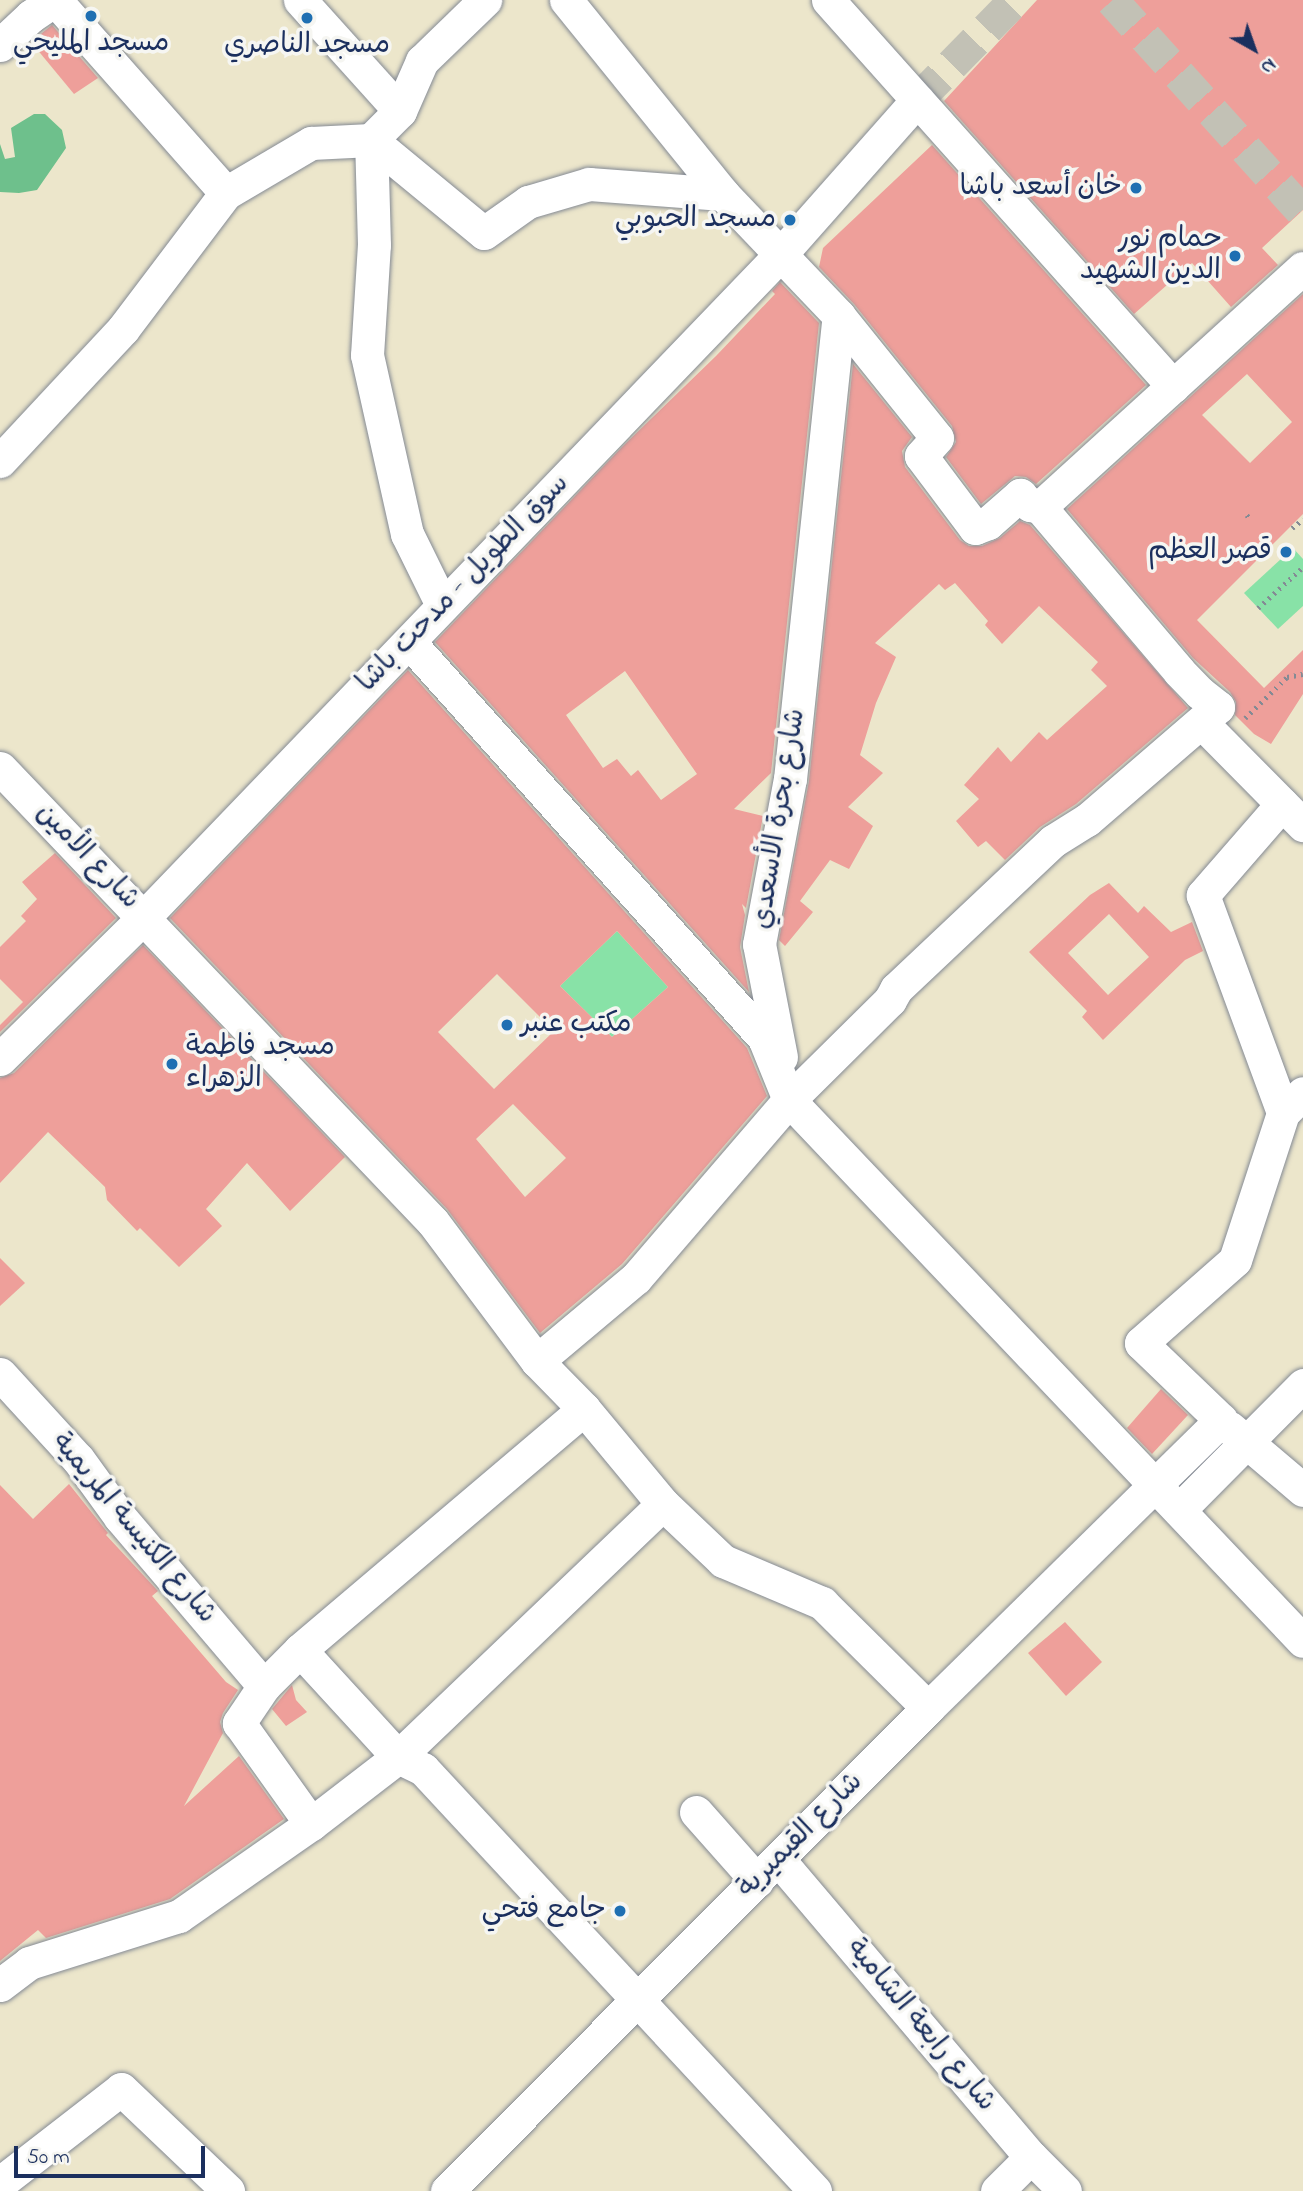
<!DOCTYPE html>
<meta charset="utf-8">
<style>
body{margin:0}
#map{position:relative;width:1303px;height:2191px;overflow:hidden;background:#ece6cb;font-family:"Indie Flower","Playpen Sans Arabic",sans-serif}
div>[style]{position:absolute}
.green>*{inset:0;background:#88e2a7}
.forest>*{inset:0;background:#6ec08c}
.building>*{inset:0;background:#ee9f9a}
.minor-tunnel>*{height:33px;margin-top:-16.5px;transform-origin:0;background:repeating-linear-gradient(90deg,#c2c1b5 0 33px,transparent 0 50px)}
.path>*{height:4.5px;margin-top:-2.25px;transform-origin:0;background:repeating-linear-gradient(90deg,#848a94 0 2px,transparent 0 7px)}
.roads{filter:drop-shadow(0 0 2px #848a94) drop-shadow(0 0 2px #848a94)}
.minor>*{height:33px;margin:-16.5px;padding:0 16.5px;transform-origin:16.5px;border-radius:16.5px;background:#fff}
.dots>*{width:19px;height:19px;translate:-50% -50%;box-sizing:border-box;border:4px solid #f6f6f2;border-radius:50%}
span{translate:-50% -50%;white-space:nowrap;text-align:center;line-height:1.15;-webkit-text-stroke:7px #f6f6f2;paint-order:stroke}
.poi-label{font-size:28px;color:#1b2f5e}
.right{translate:-100% -50%;text-align:right}
.left{translate:0 -50%;text-align:left}
.street-label{font-size:28px;color:#1b2f5e}
.north{position:absolute;left:1219px;top:14px;width:70px;height:70px;-webkit-text-stroke:5px #f6f6f2;paint-order:stroke;rotate:140deg;font-size:19px;font-weight:700;line-height:28px;text-align:center;color:#1b2f5e}
.north::after{content:'';display:block;margin:auto;width:24px;height:32px;background:#1b2f5e;clip-path:polygon(50% 0,100% 100%,50% 72%,0 100%)}
.scale{position:absolute;left:14px;top:2146px;width:191px;height:32px;box-sizing:border-box;border:4px solid #1b2f5e;border-top:0;padding-left:9px;font-size:21px;line-height:24px;white-space:nowrap;color:#1b2f5e;-webkit-text-stroke:5px #f6f6f2;paint-order:stroke}
</style>
<div id="map">
<div class="green">
<i style="clip-path:polygon(1293px 548px,1303px 559px,1303px 606px,1278px 629px,1244px 593px)"></i>
<i style="clip-path:polygon(617px 931px,668px 987px,612px 1037px,560px 986px)"></i>
</div>
<div class="forest">
<i style="clip-path:polygon(34px 114px,45px 114px,62px 130px,66px 148px,37px 190px,19px 193px,0 192px,0 144px,5px 159px,15px 157px,11px 128px)"></i>
</div>
<div class="building">
<i style="clip-path:polygon(1037px 0,1303px 0,1303px 210px,1262px 248px,1278px 265px,1231px 307px,1192px 263px,1134px 314px,944px 101px)"></i>
<i style="clip-path:polygon(52px 25px,98px 78px,74px 94px,31px 42px)"></i>
<i style="clip-path:polygon(932px 145px,1146px 385px,1036px 484px,1026px 477px,1015px 476px,981px 504px,946px 457px,956px 442px,952px 426px,854px 304px,819px 267px,823px 248px)"></i>
<i style="clip-path:polygon(evenodd,780px 282px,819px 323px,771px 773px,734px 809px,763px 816px,746px 908px,742px 904px,745px 915px,740px 947px,749px 992px,435px 642px,623px 446px,716px 356px,775px 294px,772px 291px,780px 282px,625px 671px,697px 774px,661px 800px,638px 770px,631px 776px,617px 759px,603px 768px,566px 715px,625px 671px)"></i>
<i style="clip-path:polygon(evenodd,1303px 294px,1303px 514px,1197px 620px,1264px 688px,1303px 650px,1303px 694px,1271px 744px,1254px 734px,1235px 715px,1236px 702px,1230px 692px,1193px 658px,1067px 509px,1303px 294px,1247px 374px,1292px 422px,1250px 463px,1202px 415px,1247px 374px)"></i>
<i style="clip-path:polygon(853px 364px,912px 437px,902px 451px,905px 467px,960px 540px,969px 546px,982px 546px,1000px 538px,1020px 521px,1030px 525px,1188px 708px,1076px 804px,1040px 827px,1005px 860px,986px 841px,978px 847px,956px 821px,979px 799px,964px 785px,998px 747px,1011px 762px,1039px 732px,1047px 740px,1107px 686px,1091px 670px,1098px 662px,1039px 606px,1002px 644px,985px 625px,988px 621px,955px 583px,945px 590px,939px 584px,875px 643px,896px 657px,876px 703px,860px 755px,883px 773px,848px 807px,873px 826px,849px 869px,830px 860px,800px 901px,813px 912px,785px 946px,779px 940px,809px 781px)"></i>
<i style="clip-path:polygon(evenodd,408px 670px,747px 1048px,767px 1096px,622px 1264px,540px 1333px,447px 1209px,170px 918px,408px 670px,617px 931px,668px 987px,612px 1037px,560px 986px,617px 931px,408px 670px,497px 974px,554px 1031px,494px 1089px,438px 1032px,497px 974px,408px 670px,513px 1104px,566px 1158px,525px 1197px,476px 1139px,513px 1104px)"></i>
<i style="clip-path:polygon(55px 853px,116px 918px,0 1032px,0 1025px,23px 1002px,0 979px,0 947px,26px 921px,21px 916px,37px 899px,22px 882px)"></i>
<i style="clip-path:polygon(evenodd,1109px 883px,1138px 913px,1144px 906px,1171px 932px,1192px 922px,1203px 951px,1185px 960px,1103px 1040px,1082px 1017px,1087px 1011px,1029px 952px,1090px 895px,1109px 883px,1109px 914px,1149px 957px,1108px 995px,1068px 953px,1109px 914px)"></i>
<i style="clip-path:polygon(143px 945px,345px 1157px,290px 1211px,247px 1163px,206px 1209px,222px 1226px,179px 1267px,140px 1228px,137px 1231px,107px 1200px,105px 1187px,48px 1132px,0 1183px,0 1078px,14px 1073px)"></i>
<i style="clip-path:polygon(0 1258px,25px 1283px,0 1306px)"></i>
<i style="clip-path:polygon(1161px 1389px,1188px 1415px,1152px 1454px,1127px 1428px)"></i>
<i style="clip-path:polygon(69px 1484px,108px 1533px,106px 1535px,158px 1591px,152px 1596px,226px 1682px,238px 1690px,223px 1713px,220px 1722px,223px 1733px,184px 1806px,239px 1756px,284px 1819px,170px 1899px,46px 1938px,38px 1930px,0 1961px,0 1485px,33px 1519px)"></i>
<i style="clip-path:polygon(1065px 1622px,1102px 1662px,1066px 1696px,1028px 1653px)"></i>
<i style="clip-path:polygon(292px 1685px,296px 1700px,307px 1712px,286px 1726px,272px 1709px)"></i>
</div>
<div class="minor-tunnel">
<i style="left:1112px;top:0;width:285px;rotate:48deg"></i>
<i style="left:917px;top:100px;width:140px;rotate:-45.6deg"></i>
</div>
<div class="path">
<i style="left:1247px;top:515px;width:6px;rotate:51deg"></i>
<i style="left:1292px;top:528px;width:14px;rotate:-39deg"></i>
<i style="left:1258px;top:608px;width:61px;rotate:-42.3deg"></i>
<i style="left:1245px;top:718px;width:59px;rotate:-44.3deg"></i>
<i style="left:1287px;top:677px;width:16px;rotate:-11deg"></i>
</div>
<div class="roads">
<div class="minor">
<i style="left:300px;top:0;width:149px;rotate:48deg"></i>
<i style="left:566px;top:0;width:250px;rotate:51deg"></i>
<i style="left:723px;top:194px;width:168px;rotate:46.4deg"></i>
<i style="left:839px;top:316px;width:156px;rotate:51.2deg"></i>
<i style="left:937px;top:438px;width:24px;rotate:132deg"></i>
<i style="left:921px;top:456px;width:90px;rotate:53.1deg"></i>
<i style="left:975px;top:528px;width:14px;rotate:-21deg"></i>
<i style="left:988px;top:523px;width:43px;rotate:-41.2deg"></i>
<i style="left:1020px;top:495px;width:14px;rotate:45deg"></i>
<i style="left:1030px;top:505px;width:10px;rotate:11deg"></i>
<i style="left:828px;top:0;width:518px;rotate:48.21deg"></i>
<i style="left:0;top:45px;width:42px;rotate:-43.1deg"></i>
<i style="left:31px;top:16px;width:29px;rotate:-34deg"></i>
<i style="left:226px;top:193px;width:99px;rotate:-30.5deg"></i>
<i style="left:311px;top:143px;width:60px;rotate:-2.9deg"></i>
<i style="left:371px;top:140px;width:146px;rotate:39.5deg"></i>
<i style="left:484px;top:233px;width:54px;rotate:-35.2deg"></i>
<i style="left:528px;top:202px;width:64px;rotate:-16.4deg"></i>
<i style="left:589px;top:184px;width:134px;rotate:4.3deg"></i>
<i style="left:0;top:461px;width:180px;rotate:-47deg"></i>
<i style="left:123px;top:329px;width:171px;rotate:-52.9deg"></i>
<i style="left:226px;top:193px;width:258px;rotate:-131.5deg"></i>
<i style="left:442px;top:605px;width:79px;rotate:-116.2deg"></i>
<i style="left:407px;top:534px;width:183px;rotate:-102.6deg"></i>
<i style="left:367px;top:355px;width:110px;rotate:-86.4deg"></i>
<i style="left:374px;top:245px;width:105px;rotate:-91.6deg"></i>
<i style="left:371px;top:140px;width:41px;rotate:-45deg"></i>
<i style="left:400px;top:111px;width:55px;rotate:-66.3deg"></i>
<i style="left:422px;top:61px;width:88px;rotate:-44.1deg"></i>
<i style="left:409px;top:642px;width:532px;rotate:48.12deg"></i>
<i style="left:764px;top:1038px;width:67px;rotate:68deg"></i>
<i style="left:789px;top:1100px;width:746px;rotate:46.47deg"></i>
<i style="left:1202px;top:723px;width:144px;rotate:45.3deg"></i>
<i style="left:0;top:768px;width:627px;rotate:46.36deg"></i>
<i style="left:433px;top:1222px;width:174px;rotate:53.2deg"></i>
<i style="left:537px;top:1361px;width:67px;rotate:45.6deg"></i>
<i style="left:584px;top:1409px;width:372px;rotate:139.7deg"></i>
<i style="left:300px;top:1650px;width:51px;rotate:135deg"></i>
<i style="left:264px;top:1686px;width:45px;rotate:124deg"></i>
<i style="left:239px;top:1723px;width:124px;rotate:54.5deg"></i>
<i style="left:1282px;top:804px;width:121px;rotate:131deg"></i>
<i style="left:1203px;top:895px;width:232px;rotate:69.8deg"></i>
<i style="left:781px;top:1057px;width:115px;rotate:-101deg"></i>
<i style="left:759px;top:944px;width:168px;rotate:-79.4deg"></i>
<i style="left:790px;top:779px;width:466px;rotate:-84deg"></i>
<i style="left:0;top:1059px;width:202px;rotate:-44.6deg"></i>
<i style="left:144px;top:917px;width:918px;rotate:-46.15deg"></i>
<i style="left:780px;top:255px;width:207px;rotate:-48.5deg"></i>
<i style="left:537px;top:1361px;width:129px;rotate:-40deg"></i>
<i style="left:636px;top:1278px;width:235px;rotate:-49.3deg"></i>
<i style="left:789px;top:1100px;width:142px;rotate:-44.7deg"></i>
<i style="left:890px;top:1000px;width:13px;rotate:-61deg"></i>
<i style="left:896px;top:989px;width:216px;rotate:-43.3deg"></i>
<i style="left:1053px;top:841px;width:40px;rotate:-32deg"></i>
<i style="left:1087px;top:820px;width:173px;rotate:-40.8deg"></i>
<i style="left:1218px;top:707px;width:23px;rotate:-142deg"></i>
<i style="left:1200px;top:693px;width:30px;rotate:-134deg"></i>
<i style="left:1179px;top:671px;width:215px;rotate:-130.3deg"></i>
<i style="left:1040px;top:507px;width:355px;rotate:-42.3deg"></i>
<i style="left:0;top:1374px;width:115px;rotate:47.5deg"></i>
<i style="left:78px;top:1459px;width:72px;rotate:54.1deg"></i>
<i style="left:120px;top:1517px;width:222px;rotate:49.6deg"></i>
<i style="left:584px;top:1409px;width:124px;rotate:50.3deg"></i>
<i style="left:1230px;top:1428px;width:96px;rotate:40.3deg"></i>
<i style="left:1179px;top:1510px;width:176px;rotate:-45.2deg"></i>
<i style="left:300px;top:1650px;width:145px;rotate:47.5deg"></i>
<i style="left:398px;top:1757px;width:28px;rotate:26deg"></i>
<i style="left:423px;top:1769px;width:576px;rotate:47.11deg"></i>
<i style="left:696px;top:1812px;width:92px;rotate:48.5deg"></i>
<i style="left:778px;top:1859px;width:391px;rotate:49.7deg"></i>
<i style="left:1031px;top:2157px;width:48px;rotate:45deg"></i>
<i style="left:0;top:1985px;width:36px;rotate:-37deg"></i>
<i style="left:29px;top:1963px;width:157px;rotate:-17.4deg"></i>
<i style="left:179px;top:1916px;width:161px;rotate:-34.9deg"></i>
<i style="left:311px;top:1824px;width:110px;rotate:-37.6deg"></i>
<i style="left:398px;top:1757px;width:366px;rotate:-43.7deg"></i>
<i style="left:663px;top:1504px;width:83px;rotate:43.5deg"></i>
<i style="left:723px;top:1561px;width:108px;rotate:23deg"></i>
<i style="left:822px;top:1603px;width:149px;rotate:44.7deg"></i>
<i style="left:0;top:2183px;width:153px;rotate:-37.8deg"></i>
<i style="left:121px;top:2089px;width:148px;rotate:43.6deg"></i>
<i style="left:447px;top:2191px;width:682px;rotate:-45.12deg"></i>
<i style="left:928px;top:1708px;width:411px;rotate:-44.5deg"></i>
<i style="left:1221px;top:1420px;width:111px;rotate:-136.1deg"></i>
<i style="left:1141px;top:1343px;width:125px;rotate:-41.4deg"></i>
<i style="left:1235px;top:1260px;width:155px;rotate:-71.9deg"></i>
<i style="left:1283px;top:1113px;width:28px;rotate:-45deg"></i>
<i style="left:997px;top:2191px;width:48px;rotate:-45deg"></i>
</div>
</div>
<div class="dots">
<i style="left:91px;top:16px;background:#1f6fb2"></i>
<i style="left:307px;top:18px;background:#1f6fb2"></i>
<i style="left:1136px;top:188px;background:#1f6fb2"></i>
<i style="left:790px;top:220px;background:#1f6fb2"></i>
<i style="left:1235px;top:256px;background:#1f6fb2"></i>
<i style="left:1286px;top:552px;background:#1f6fb2"></i>
<i style="left:507px;top:1025px;background:#1f6fb2"></i>
<i style="left:172px;top:1064px;background:#1f6fb2"></i>
<i style="left:620px;top:1911px;background:#1f6fb2"></i>
</div>
<div class="poi-label">
<span style="left:91px;top:44px">مسجد المليحي</span>
<span style="left:307px;top:46px">مسجد الناصري</span>
<span class="right" style="left:1122px;top:188px">خان أسعد باشا</span>
<span class="right" style="left:776px;top:220px">مسجد الحبوبي</span>
<span class="right" style="left:1221px;top:256px">حمام نور<br>الدين الشهيد</span>
<span class="right" style="left:1272px;top:552px">قصر العظم</span>
<span class="left" style="left:521px;top:1025px">مكتب عنبر</span>
<span class="left" style="left:186px;top:1064px">مسجد فاطمة<br>الزهراء</span>
<span class="right" style="left:606px;top:1911px">جامع فتحي</span>
</div>
<div class="street-label">
<span style="left:464px;top:584px;rotate:-46deg">سوق الطويل - مدحت باشا</span>
<span style="left:780px;top:819px;rotate:-81deg">شارع بحرة الأسعدي</span>
<span style="left:87px;top:857px;rotate:46deg">شارع الأمين</span>
<span style="left:133px;top:1529px;rotate:50deg">شارع الكنيسة المريمية</span>
<span style="left:801px;top:1836px;rotate:-45deg">شارع القيميرية</span>
<span style="left:920px;top:2026px;rotate:50deg">شارع رابعة الشامية</span>
</div>
<div class="north">N</div>
<div class="scale">50 m</div>
</div>
